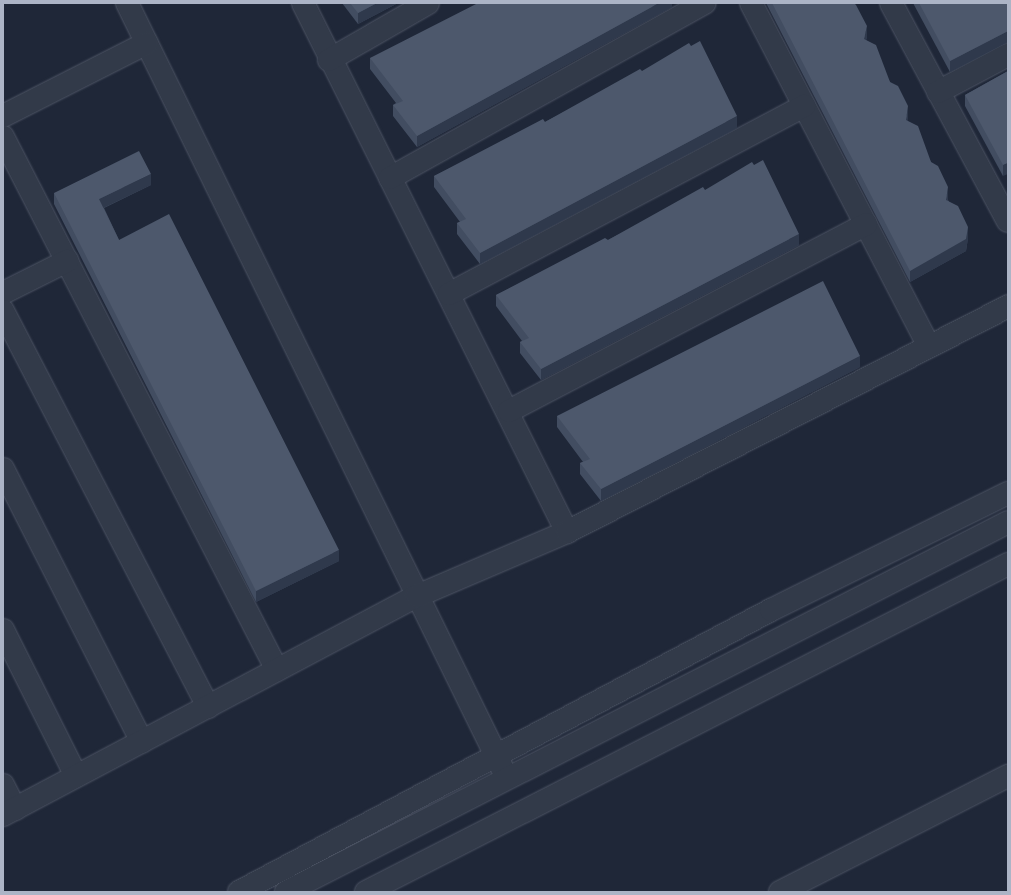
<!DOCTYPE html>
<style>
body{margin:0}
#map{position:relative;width:1011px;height:895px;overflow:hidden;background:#1f2738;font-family:Helvetica,sans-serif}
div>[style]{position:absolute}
.roads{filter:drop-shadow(0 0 1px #4d5464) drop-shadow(0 0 1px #4d5464)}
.minor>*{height:22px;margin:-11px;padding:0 11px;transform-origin:11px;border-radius:11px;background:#323a49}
.wall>*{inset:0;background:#424d61}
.shaded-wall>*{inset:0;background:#2f394c}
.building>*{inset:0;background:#4d586c}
span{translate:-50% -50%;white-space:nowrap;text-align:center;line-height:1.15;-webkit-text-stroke:3.5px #181f2d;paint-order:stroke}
.frame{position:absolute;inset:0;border:4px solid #acb4c6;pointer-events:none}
</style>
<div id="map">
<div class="roads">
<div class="minor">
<i style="left:127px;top:3px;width:863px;rotate:63.88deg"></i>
<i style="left:303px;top:3px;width:591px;rotate:63.48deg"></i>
<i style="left:751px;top:3px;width:386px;rotate:62.6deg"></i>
<i style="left:891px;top:3px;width:247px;rotate:61.8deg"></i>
<i style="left:329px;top:60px;width:114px;rotate:-29.9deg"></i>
<i style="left:938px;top:92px;width:79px;rotate:-27.9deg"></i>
<i style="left:3px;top:116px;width:161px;rotate:-26.9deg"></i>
<i style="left:3px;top:137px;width:599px;rotate:62.79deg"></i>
<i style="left:390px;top:178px;width:360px;rotate:-29.1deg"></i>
<i style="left:3px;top:293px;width:72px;rotate:-26.6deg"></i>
<i style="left:449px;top:294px;width:402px;rotate:-27.9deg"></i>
<i style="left:3px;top:311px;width:446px;rotate:62.6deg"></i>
<i style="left:509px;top:411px;width:403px;rotate:-27.6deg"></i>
<i style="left:3px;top:469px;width:306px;rotate:63deg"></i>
<i style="left:3px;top:630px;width:163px;rotate:63.4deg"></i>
<i style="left:3px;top:785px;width:27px;rotate:63deg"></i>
<i style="left:3px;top:815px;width:468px;rotate:-27.9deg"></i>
<i style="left:417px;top:596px;width:163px;rotate:-23.1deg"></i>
<i style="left:567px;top:532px;width:496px;rotate:-27.1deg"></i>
<i style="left:239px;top:892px;width:602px;rotate:-27.93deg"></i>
<i style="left:771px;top:610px;width:264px;rotate:-26.3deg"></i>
<i style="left:286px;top:892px;width:811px;rotate:-27.13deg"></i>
<i style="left:366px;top:892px;width:721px;rotate:-27.06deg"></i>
<i style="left:780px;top:892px;width:256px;rotate:-27deg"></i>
</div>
</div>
<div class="wall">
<i style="clip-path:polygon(342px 3px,398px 3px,358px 24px)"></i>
<i style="clip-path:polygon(672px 3px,672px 7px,417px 147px,393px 116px,393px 105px,396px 103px,370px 69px,370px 58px)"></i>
<i style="clip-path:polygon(766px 3px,854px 3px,867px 37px,866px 40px,890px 82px,908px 118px,907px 120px,931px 162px,948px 198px,948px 200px,968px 238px,966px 251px,910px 282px)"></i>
<i style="clip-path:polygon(913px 3px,1008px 3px,1008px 42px,950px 72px)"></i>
<i style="clip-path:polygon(642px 71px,737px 128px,480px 264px,457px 234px,457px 223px,460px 222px,434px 187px,434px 176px,545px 122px)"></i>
<i style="clip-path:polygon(1008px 71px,1003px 176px,965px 106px,965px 95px)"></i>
<i style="clip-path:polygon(151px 185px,104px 208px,119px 240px,339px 561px,256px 602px,54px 204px,54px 193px)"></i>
<i style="clip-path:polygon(705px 190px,799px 245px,541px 380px,520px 353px,520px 342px,522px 341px,496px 306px,496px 295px,608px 240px)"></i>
<i style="clip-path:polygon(860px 367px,601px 501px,580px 474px,580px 463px,583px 462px,557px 427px,557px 416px)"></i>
</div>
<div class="shaded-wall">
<i style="clip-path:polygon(377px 3px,398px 3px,358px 24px,358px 13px)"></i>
<i style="clip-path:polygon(659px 3px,672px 3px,672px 7px,417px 147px,417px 136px)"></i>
<i style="clip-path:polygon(867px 26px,867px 37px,864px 50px,864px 39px)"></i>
<i style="clip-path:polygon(1008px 31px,1008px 42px,950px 72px,950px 61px)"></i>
<i style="clip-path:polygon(908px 106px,908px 118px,906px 131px,906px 120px)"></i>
<i style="clip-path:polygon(737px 116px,737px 128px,480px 264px,480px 253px)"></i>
<i style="clip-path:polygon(1008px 163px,1008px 174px,1003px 176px,1003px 165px)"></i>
<i style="clip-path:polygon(151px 174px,151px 185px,99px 210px,99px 199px)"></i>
<i style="clip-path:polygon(948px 187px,948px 198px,946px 211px,946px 200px)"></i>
<i style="clip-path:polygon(968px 227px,968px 238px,966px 251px,910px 282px,910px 271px)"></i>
<i style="clip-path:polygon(799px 234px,799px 245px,541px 380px,541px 369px)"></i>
<i style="clip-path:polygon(860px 356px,860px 367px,601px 501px,601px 489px)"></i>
<i style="clip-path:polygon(339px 550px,339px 561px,256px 602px,256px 591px)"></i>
</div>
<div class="building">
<i style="clip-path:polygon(350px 3px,377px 3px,358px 13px)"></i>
<i style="clip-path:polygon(478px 3px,659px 3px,417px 136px,393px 105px,403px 101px,370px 58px)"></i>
<i style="clip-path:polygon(772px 3px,854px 3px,856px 5px,867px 26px,864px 39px,876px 45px,890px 82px,898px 86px,908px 106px,906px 120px,918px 126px,931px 162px,938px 166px,948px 187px,946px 200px,958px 206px,968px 227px,966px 239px,910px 271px)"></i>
<i style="clip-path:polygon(919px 3px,1008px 3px,1008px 31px,950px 61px)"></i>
<i style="clip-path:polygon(700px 41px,737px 116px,480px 253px,457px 223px,466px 219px,434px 176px,543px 119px,545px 122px,640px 69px,642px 71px,689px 43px,691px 46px)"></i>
<i style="clip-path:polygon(1008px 71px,1008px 163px,1003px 165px,965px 95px)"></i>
<i style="clip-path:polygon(139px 151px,151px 174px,99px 199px,119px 240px,169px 214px,339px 550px,256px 591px,54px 193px)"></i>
<i style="clip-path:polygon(763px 160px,799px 234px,541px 369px,520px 342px,529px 338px,496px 295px,605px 238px,608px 240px,703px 187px,705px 190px,752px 162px,754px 165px)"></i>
<i style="clip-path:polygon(823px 281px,860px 356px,601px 489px,580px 463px,590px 459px,557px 416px)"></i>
</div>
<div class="frame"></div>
</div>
